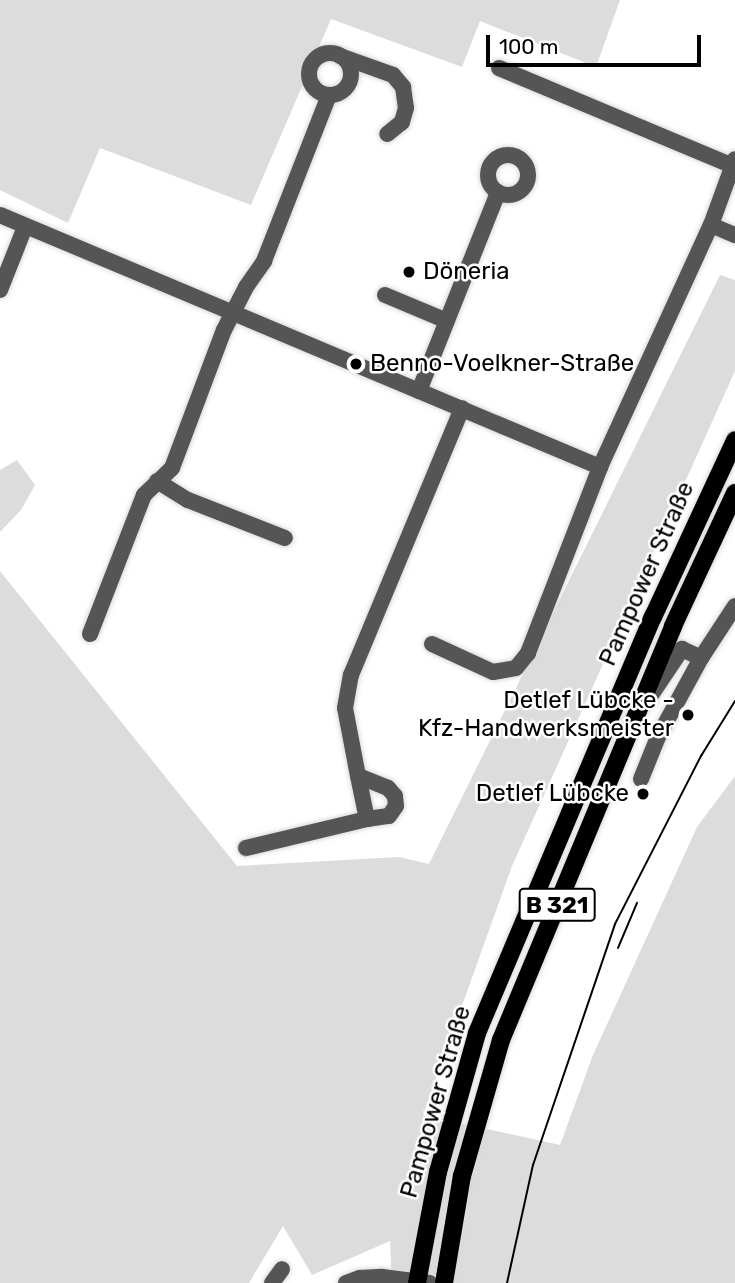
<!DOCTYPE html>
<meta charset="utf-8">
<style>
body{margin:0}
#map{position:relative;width:735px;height:1283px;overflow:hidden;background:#fff;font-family:Rubik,sans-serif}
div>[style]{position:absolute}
.green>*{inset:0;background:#dcdcdc}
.roads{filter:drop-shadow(0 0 2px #dbdbdb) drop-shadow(0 0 2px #dbdbdb)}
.minor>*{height:16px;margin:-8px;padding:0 8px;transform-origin:8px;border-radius:8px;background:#555}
.minor>.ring{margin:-8px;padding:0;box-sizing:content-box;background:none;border:16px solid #555;border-radius:50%}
.major>*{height:18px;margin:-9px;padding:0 9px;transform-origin:9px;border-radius:9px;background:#000}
.tram>*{height:2px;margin:-1px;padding:0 1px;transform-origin:1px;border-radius:1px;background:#000}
.dots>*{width:19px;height:19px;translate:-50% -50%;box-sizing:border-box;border:4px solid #fff;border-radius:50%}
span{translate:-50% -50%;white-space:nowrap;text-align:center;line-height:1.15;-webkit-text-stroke:5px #fff;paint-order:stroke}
.shield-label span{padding:2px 5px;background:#fff;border:2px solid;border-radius:5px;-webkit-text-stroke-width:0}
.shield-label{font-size:23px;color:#000;font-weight:700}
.poi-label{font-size:24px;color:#000}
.left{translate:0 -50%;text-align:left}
.right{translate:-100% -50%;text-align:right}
.street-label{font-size:24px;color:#000}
.scale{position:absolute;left:486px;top:35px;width:215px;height:32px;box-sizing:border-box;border:4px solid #000;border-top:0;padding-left:9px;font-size:21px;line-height:24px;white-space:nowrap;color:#000;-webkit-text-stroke:5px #fff;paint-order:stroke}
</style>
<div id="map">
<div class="green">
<i style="clip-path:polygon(0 0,620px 0,596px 67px,480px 21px,462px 67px,331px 19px,251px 205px,100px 148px,68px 223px,0 190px)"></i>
<i style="clip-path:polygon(720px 275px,735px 280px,735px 371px,512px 866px,423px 1115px,560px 1145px,593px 1055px,697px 827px,735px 776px,735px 1283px,392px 1283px,390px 1241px,312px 1275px,283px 1226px,249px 1283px,0 1283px,0 571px,237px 866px,399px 857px,429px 864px)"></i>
<i style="clip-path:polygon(17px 460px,35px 485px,21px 510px,0 532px,0 470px)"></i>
</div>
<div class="roads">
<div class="minor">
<i class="ring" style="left:309px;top:53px;width:26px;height:26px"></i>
<i style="left:340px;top:56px;width:56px;rotate:19.7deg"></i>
<i style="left:393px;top:75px;width:16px;rotate:50deg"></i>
<i style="left:403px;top:87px;width:21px;rotate:82deg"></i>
<i style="left:406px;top:108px;width:15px;rotate:106deg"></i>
<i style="left:402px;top:122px;width:19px;rotate:141deg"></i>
<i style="left:499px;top:68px;width:254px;rotate:22.7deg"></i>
<i class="ring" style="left:488px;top:155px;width:24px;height:24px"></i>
<i style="left:0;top:215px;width:651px;rotate:22.78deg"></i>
<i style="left:711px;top:225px;width:70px;rotate:-70deg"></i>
<i style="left:0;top:290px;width:68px;rotate:-68.4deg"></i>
<i style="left:385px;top:295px;width:67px;rotate:22.8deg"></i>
<i style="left:419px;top:391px;width:214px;rotate:-68.3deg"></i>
<i style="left:157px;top:481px;width:36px;rotate:32deg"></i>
<i style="left:188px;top:500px;width:104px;rotate:21.4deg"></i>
<i style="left:90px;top:634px;width:149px;rotate:-68.8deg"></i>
<i style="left:144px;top:495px;width:39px;rotate:-44deg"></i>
<i style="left:172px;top:468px;width:147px;rotate:-69.4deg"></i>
<i style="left:224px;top:330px;width:48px;rotate:-62.9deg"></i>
<i style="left:246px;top:287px;width:32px;rotate:-55deg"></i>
<i style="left:264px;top:261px;width:178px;rotate:-68.6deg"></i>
<i style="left:432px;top:644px;width:67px;rotate:24.7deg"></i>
<i style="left:493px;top:672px;width:23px;rotate:-10deg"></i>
<i style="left:516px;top:668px;width:19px;rotate:-51deg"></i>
<i style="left:528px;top:653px;width:199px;rotate:-68.8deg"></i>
<i style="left:600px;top:467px;width:266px;rotate:-65.4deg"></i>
<i style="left:711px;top:225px;width:26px;rotate:23deg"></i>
<i style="left:647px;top:701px;width:63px;rotate:-56.1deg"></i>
<i style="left:682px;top:649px;width:21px;rotate:25deg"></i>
<i style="left:701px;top:658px;width:62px;rotate:-56.8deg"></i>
<i style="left:358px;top:776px;width:44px;rotate:78.2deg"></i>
<i style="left:367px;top:819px;width:22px;rotate:-8deg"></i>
<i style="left:389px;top:816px;width:12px;rotate:-55deg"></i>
<i style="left:396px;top:806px;width:10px;rotate:-96deg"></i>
<i style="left:395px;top:796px;width:11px;rotate:-131deg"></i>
<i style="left:388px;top:788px;width:32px;rotate:-158deg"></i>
<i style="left:358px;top:776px;width:69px;rotate:-100.8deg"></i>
<i style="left:345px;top:708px;width:34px;rotate:-80deg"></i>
<i style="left:351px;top:675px;width:289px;rotate:-67.4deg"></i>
<i style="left:641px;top:779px;width:45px;rotate:-68deg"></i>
<i style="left:658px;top:737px;width:90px;rotate:-61.4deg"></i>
<i style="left:246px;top:848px;width:124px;rotate:-13.5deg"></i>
<i style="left:272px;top:1283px;width:17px;rotate:-54deg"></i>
<i style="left:346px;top:1283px;width:15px;rotate:-20deg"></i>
<i style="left:360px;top:1278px;width:22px;rotate:-3deg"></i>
<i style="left:382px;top:1277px;width:48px;rotate:7.1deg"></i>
</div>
<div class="major">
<i style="left:417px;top:1283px;width:113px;rotate:-79.3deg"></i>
<i style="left:438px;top:1172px;width:144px;rotate:-74.3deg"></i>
<i style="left:477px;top:1033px;width:452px;rotate:-67.1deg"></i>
<i style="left:653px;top:617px;width:195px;rotate:-65.1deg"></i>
<i style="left:444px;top:1283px;width:109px;rotate:-80.5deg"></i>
<i style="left:462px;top:1176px;width:141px;rotate:-74deg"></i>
<i style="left:501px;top:1040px;width:448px;rotate:-67.4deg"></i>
<i style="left:673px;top:626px;width:147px;rotate:-65deg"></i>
</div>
</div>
<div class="tram">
<i style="left:618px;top:948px;width:49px;rotate:-67.1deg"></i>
<i style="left:507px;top:1283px;width:121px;rotate:-77.6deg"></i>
<i style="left:533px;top:1165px;width:255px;rotate:-71.2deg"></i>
<i style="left:615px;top:924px;width:189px;rotate:-62.9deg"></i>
<i style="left:701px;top:756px;width:65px;rotate:-58.3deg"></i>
</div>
<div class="dots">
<i style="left:409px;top:272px;background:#000"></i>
<i style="left:356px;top:364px;background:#000"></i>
<i style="left:688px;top:715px;background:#000"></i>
<i style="left:643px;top:794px;background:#000"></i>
</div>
<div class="shield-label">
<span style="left:557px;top:905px">B 321</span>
</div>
<div class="poi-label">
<span class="left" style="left:423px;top:272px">Döneria</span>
<span class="left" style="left:370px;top:364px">Benno-Voelkner-Straße</span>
<span class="right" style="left:674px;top:715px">Detlef Lübcke -<br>Kfz-Handwerksmeister</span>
<span class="right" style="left:629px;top:794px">Detlef Lübcke</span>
</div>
<div class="street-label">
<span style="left:647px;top:574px;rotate:-66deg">Pampower Straße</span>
<span style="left:436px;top:1102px;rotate:-74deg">Pampower Straße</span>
</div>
<div class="scale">100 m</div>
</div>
